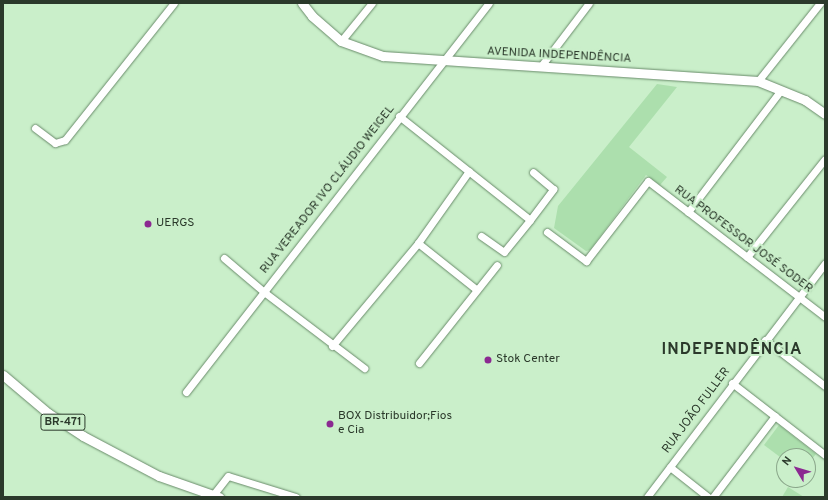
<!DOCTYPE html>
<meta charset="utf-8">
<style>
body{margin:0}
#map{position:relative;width:828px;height:500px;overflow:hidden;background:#caefca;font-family:Overpass,sans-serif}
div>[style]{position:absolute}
.green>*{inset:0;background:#acdfad}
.roads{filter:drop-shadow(0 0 1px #698b6a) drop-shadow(0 0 1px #698b6a)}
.minor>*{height:7px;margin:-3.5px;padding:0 3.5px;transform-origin:3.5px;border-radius:3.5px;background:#fff}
.major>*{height:9px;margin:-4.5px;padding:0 4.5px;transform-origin:4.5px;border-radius:4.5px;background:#fff}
.dots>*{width:11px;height:11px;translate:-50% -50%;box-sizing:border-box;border:2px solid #caefca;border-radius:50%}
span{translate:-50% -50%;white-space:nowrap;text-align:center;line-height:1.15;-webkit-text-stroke:4px #caefca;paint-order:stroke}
.shield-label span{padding:1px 3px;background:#caefca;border:1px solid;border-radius:3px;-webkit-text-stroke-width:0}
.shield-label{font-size:11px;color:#2b392b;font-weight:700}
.street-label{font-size:12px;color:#2b392b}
.poi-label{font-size:12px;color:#2b392b}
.left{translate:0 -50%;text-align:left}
.district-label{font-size:16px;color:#2b392b;font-weight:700;letter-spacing:1px}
.frame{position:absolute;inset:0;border:4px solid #2b392b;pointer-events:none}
.north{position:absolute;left:776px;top:448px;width:40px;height:40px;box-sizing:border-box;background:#caefca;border:1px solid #8aa68a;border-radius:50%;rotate:308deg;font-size:11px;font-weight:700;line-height:16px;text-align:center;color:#2b392b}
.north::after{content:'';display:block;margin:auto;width:14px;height:18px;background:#8b2991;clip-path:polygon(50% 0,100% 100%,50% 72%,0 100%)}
</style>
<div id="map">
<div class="green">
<i style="clip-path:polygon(657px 84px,677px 87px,629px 147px,667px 177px,660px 185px,646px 175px,590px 250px,586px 251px,554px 228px,558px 206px)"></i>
<i style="clip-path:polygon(779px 425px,816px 454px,808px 464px,808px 456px,784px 456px,784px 460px,764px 445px)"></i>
<i style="clip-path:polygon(788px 487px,804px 497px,782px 497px)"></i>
</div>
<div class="roads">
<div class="minor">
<i style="left:341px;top:41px;width:49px;rotate:-50.8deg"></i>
<i style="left:541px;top:66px;width:79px;rotate:-52.7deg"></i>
<i style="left:758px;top:81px;width:100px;rotate:-51.5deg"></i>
<i style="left:399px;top:116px;width:167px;rotate:38.4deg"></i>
<i style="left:530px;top:220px;width:41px;rotate:129.1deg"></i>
<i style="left:504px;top:252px;width:28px;rotate:-145deg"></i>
<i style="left:35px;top:128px;width:25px;rotate:37deg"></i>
<i style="left:55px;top:143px;width:10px;rotate:-17deg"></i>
<i style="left:65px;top:140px;width:175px;rotate:-51.5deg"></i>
<i style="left:688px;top:212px;width:153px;rotate:-52.7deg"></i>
<i style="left:530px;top:220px;width:39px;rotate:-53deg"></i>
<i style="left:553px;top:189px;width:26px;rotate:-140deg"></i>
<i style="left:547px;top:232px;width:49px;rotate:36.6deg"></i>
<i style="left:586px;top:261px;width:101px;rotate:-52.2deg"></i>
<i style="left:648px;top:181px;width:223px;rotate:37.5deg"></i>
<i style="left:418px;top:243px;width:75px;rotate:38.5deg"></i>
<i style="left:747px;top:257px;width:125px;rotate:-51.5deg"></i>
<i style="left:224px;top:258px;width:52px;rotate:40.4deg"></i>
<i style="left:264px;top:292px;width:126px;rotate:37.2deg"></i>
<i style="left:765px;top:340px;width:76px;rotate:37.5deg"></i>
<i style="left:332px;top:346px;width:134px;rotate:-50.1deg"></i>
<i style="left:418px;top:243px;width:88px;rotate:-54.7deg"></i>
<i style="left:419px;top:363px;width:125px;rotate:-51.5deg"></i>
<i style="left:732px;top:383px;width:118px;rotate:37.7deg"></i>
<i style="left:186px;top:392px;width:493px;rotate:-52.1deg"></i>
<i style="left:670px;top:467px;width:48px;rotate:38.3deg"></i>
<i style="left:213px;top:495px;width:24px;rotate:-52deg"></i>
<i style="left:228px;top:476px;width:71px;rotate:17.2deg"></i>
<i style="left:647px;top:497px;width:294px;rotate:-52.7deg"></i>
<i style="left:713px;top:497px;width:102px;rotate:-52.6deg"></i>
</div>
<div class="major">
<i style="left:302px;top:3px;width:16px;rotate:52deg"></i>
<i style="left:312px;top:16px;width:38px;rotate:41deg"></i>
<i style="left:341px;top:41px;width:45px;rotate:19.7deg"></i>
<i style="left:383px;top:56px;width:376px;rotate:3.8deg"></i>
<i style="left:758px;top:81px;width:51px;rotate:22deg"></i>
<i style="left:805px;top:100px;width:24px;rotate:35deg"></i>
<i style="left:3px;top:375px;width:59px;rotate:40.2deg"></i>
<i style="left:48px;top:413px;width:42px;rotate:33.3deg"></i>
<i style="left:83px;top:436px;width:86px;rotate:27.8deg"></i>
<i style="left:159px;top:476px;width:64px;rotate:19.3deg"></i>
</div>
</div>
<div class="dots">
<i style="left:148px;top:224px;background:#8b2991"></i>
<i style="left:488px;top:360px;background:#8b2991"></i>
<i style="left:330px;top:424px;background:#8b2991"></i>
</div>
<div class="shield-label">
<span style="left:63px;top:422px">BR-471</span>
</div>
<div class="street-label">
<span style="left:559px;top:56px;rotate:3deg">AVENIDA INDEPENDÊNCIA</span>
<span style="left:328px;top:190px;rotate:-52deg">RUA VEREADOR IVO CLÁUDIO WEIGEL</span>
<span style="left:743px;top:240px;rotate:37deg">RUA PROFESSOR JOSÉ SODER</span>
<span style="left:697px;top:411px;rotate:-53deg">RUA JOÃO FULLER</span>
</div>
<div class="poi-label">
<span class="left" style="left:156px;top:224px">UERGS</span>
<span class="left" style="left:496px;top:360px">Stok Center</span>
<span class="left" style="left:338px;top:424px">BOX Distribuidor;Fios<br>e Cia</span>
</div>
<div class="district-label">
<span style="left:732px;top:350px">INDEPENDÊNCIA</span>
</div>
<div class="frame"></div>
<div class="north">N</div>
</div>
